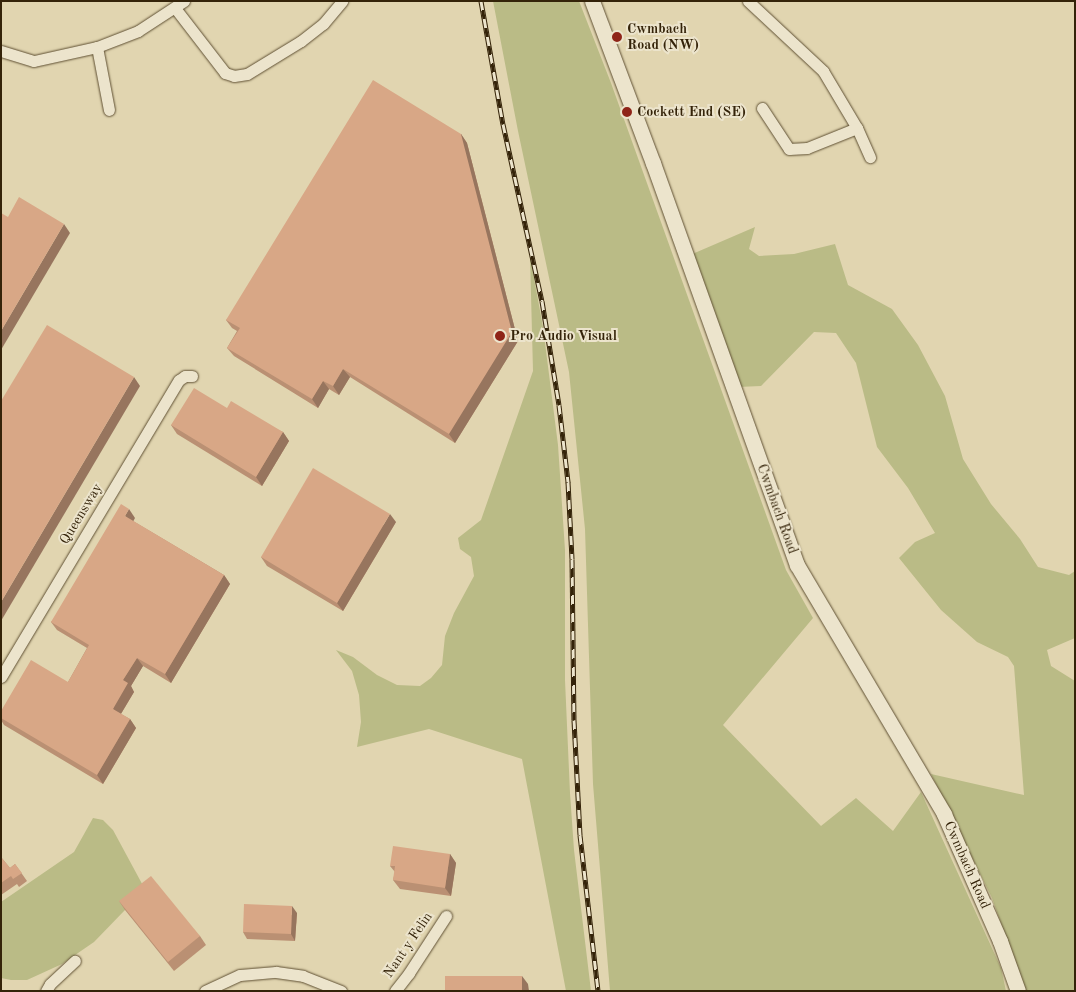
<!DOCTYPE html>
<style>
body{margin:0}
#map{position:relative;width:1076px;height:992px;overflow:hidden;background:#e1d5b0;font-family:"Old Standard TT",serif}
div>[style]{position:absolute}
.green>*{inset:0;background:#babb86}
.roads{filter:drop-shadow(0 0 1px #5f5033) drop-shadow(0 0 1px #5f5033)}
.street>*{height:11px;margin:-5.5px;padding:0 5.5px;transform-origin:5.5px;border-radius:5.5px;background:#ece4cc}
.secondary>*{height:15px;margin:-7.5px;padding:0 7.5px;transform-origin:7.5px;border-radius:7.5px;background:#ece4cc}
.rail>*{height:5px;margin-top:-2.5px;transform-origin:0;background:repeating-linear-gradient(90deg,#ece4cc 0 9px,#342309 0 18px);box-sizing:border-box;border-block:1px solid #342309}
.wall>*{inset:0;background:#ba9073}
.shaded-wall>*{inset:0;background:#97755e}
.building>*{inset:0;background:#d8a786}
.dots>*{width:14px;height:14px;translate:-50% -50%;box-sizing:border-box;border:2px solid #ece4cc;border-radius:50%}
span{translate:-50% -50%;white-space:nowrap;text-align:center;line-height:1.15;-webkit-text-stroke:4px #ece4cc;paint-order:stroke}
.poi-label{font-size:14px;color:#342309;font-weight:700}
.left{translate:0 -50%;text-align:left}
.street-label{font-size:14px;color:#342309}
.frame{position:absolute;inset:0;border:2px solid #342309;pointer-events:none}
</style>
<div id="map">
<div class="green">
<i style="clip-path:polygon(493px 1px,579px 1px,611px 83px,786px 570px,813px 618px,723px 725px,821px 826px,856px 798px,893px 831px,921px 792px,1001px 968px,1006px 991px,610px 991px,593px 784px,585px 529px,569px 372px,518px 131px)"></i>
<i style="clip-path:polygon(755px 227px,749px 249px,759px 256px,794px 254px,835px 244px,848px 285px,892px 309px,918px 345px,945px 396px,963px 459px,991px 504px,1020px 539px,1038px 567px,1069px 575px,1075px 571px,1075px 638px,1047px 650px,1051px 666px,1075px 681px,1075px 991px,1025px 991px,992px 898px,931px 774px,1024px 795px,1014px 666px,1008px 657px,977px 642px,941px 610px,899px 558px,915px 542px,935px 533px,908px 488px,877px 447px,856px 363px,836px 333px,814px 332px,761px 386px,738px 387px,690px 255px)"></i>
<i style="clip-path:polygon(530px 256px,543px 327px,558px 445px,565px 550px,565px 680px,570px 793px,574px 850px,591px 991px,566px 991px,522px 759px,429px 729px,357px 747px,361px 722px,359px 695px,352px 671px,336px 650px,353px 657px,377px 675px,397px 685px,420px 686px,431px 678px,442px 665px,445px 636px,454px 613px,474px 576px,471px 557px,460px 549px,458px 538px,481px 520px,533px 371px)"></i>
<i style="clip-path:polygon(93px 818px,103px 820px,113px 830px,147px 893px,125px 910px,94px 942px,62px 964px,27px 980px,11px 980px,1px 978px,1px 902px,74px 852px)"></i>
</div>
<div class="roads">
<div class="street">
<i style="left:748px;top:1px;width:103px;rotate:43deg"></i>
<i style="left:823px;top:71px;width:66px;rotate:59.2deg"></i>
<i style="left:857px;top:128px;width:32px;rotate:66deg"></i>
<i style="left:175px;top:8px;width:82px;rotate:52.4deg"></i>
<i style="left:225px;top:73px;width:9px;rotate:18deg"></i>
<i style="left:234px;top:76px;width:13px;rotate:-9deg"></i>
<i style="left:247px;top:74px;width:63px;rotate:-31.4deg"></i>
<i style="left:301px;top:41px;width:28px;rotate:-38deg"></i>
<i style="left:323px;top:24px;width:30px;rotate:-50deg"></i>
<i style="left:97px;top:47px;width:64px;rotate:79.2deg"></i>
<i style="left:1px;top:51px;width:34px;rotate:17deg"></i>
<i style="left:34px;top:61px;width:65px;rotate:-12.5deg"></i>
<i style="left:97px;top:47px;width:44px;rotate:-21.3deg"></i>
<i style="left:138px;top:31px;width:55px;rotate:-33.1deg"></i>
<i style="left:762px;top:108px;width:49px;rotate:56.6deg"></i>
<i style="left:789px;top:149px;width:18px;rotate:-3deg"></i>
<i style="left:807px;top:148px;width:54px;rotate:-21.8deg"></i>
<i style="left:1px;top:677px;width:346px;rotate:-59.1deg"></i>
<i style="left:179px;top:380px;width:7px;rotate:-34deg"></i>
<i style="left:185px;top:376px;width:7px"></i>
<i style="left:46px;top:991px;width:8px;rotate:-60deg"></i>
<i style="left:50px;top:984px;width:34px;rotate:-43deg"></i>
<i style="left:205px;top:991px;width:38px;rotate:-25deg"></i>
<i style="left:240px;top:975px;width:36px;rotate:-5deg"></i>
<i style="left:276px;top:972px;width:27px;rotate:8deg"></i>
<i style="left:303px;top:976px;width:41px;rotate:21.5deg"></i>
<i style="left:395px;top:991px;width:23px;rotate:-52deg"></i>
<i style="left:409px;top:973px;width:68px;rotate:-57deg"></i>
</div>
<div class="secondary">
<i style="left:592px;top:1px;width:173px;rotate:69.4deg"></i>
<i style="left:653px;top:163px;width:427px;rotate:70.3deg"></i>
<i style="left:797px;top:565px;width:289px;rotate:59.4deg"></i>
<i style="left:944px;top:814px;width:139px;rotate:66.2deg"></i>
<i style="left:1000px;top:941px;width:53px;rotate:70.2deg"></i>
</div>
</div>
<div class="rail">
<i style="left:481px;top:1px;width:125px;rotate:79.9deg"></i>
<i style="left:503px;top:124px;width:181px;rotate:77.6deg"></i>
<i style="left:542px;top:301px;width:105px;rotate:80.7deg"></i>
<i style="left:559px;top:405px;width:78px;rotate:83.3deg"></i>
<i style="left:568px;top:482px;width:77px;rotate:87deg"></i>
<i style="left:572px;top:559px;width:161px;rotate:89.3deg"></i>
<i style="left:574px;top:720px;width:115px;rotate:87deg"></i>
<i style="left:580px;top:835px;width:157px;rotate:83.4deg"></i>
</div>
<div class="wall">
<i style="clip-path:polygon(461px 134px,467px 143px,518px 341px,455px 443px,350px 377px,339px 395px,329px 389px,318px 408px,234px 356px,227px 348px,237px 331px,232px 328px,226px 320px)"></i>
<i style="clip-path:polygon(227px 408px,283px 432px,289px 441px,262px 486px,177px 434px,171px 425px)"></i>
<i style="clip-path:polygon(135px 518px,133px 521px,224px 575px,230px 584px,171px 683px,143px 666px,131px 686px,134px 692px,121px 714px,130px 719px,136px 728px,103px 784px,4px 725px,1px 720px,1px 711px,68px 682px,87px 648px,57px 630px,51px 622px)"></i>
<i style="clip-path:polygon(396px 522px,343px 611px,267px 566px,261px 557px)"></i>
<i style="clip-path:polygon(450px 854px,456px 863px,451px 896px,400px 889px,393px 880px,395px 872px,390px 866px)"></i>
<i style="clip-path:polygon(1px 857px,10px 868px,15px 864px,27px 881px,19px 887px,17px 884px,1px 895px)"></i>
<i style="clip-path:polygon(119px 901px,200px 936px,206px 945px,174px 971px,125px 910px)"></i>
<i style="clip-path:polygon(297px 913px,295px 941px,247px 939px,243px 932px)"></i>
</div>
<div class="shaded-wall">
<i style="clip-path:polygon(461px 134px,467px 143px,518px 341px,455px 443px,449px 434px)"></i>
<i style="clip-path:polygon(64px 224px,70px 233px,1px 350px,1px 331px)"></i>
<i style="clip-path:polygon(343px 369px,350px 377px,339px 395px,333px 386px)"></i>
<i style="clip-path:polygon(134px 377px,140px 386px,1px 621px,1px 602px)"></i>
<i style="clip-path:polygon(323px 381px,329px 389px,318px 408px,312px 399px)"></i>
<i style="clip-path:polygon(283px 432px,289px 441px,262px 486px,256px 477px)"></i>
<i style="clip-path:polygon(129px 509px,135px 518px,131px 525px,125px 516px)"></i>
<i style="clip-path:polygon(390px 514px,396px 522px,343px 611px,337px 603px)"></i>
<i style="clip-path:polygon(224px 575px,230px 584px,171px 683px,165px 674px)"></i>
<i style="clip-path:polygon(137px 658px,143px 666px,131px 686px,134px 692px,119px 717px,113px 709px,123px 680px)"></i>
<i style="clip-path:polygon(130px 719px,136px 728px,103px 784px,97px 775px)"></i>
<i style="clip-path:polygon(450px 854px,456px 863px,451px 896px,445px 888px)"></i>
<i style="clip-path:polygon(292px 906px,297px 913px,295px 941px,291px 934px)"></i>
<i style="clip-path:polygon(522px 976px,528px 984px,529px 991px,522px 991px)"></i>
</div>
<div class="building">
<i style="clip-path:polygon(373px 80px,461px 134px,512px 332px,449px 434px,343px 369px,333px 386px,323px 381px,312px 399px,227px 348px,240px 328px,226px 320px)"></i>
<i style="clip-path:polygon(19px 197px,64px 224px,1px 331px,1px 213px,8px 217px)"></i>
<i style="clip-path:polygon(47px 325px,134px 377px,1px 602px,1px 401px)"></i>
<i style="clip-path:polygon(194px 388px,227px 408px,231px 401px,283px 432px,256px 477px,171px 425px)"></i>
<i style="clip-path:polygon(313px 468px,390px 514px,337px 603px,261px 557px)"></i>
<i style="clip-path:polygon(121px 504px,129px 509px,125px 516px,224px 575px,165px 674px,137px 658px,123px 680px,128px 683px,113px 709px,130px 719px,97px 775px,1px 718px,1px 711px,31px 660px,68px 682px,89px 645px,51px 622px)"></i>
<i style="clip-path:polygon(393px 846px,450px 854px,445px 888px,393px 880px,395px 866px,390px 866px)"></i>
<i style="clip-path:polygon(1px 857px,10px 868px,15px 864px,22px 873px,13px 879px,11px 876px,1px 883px)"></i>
<i style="clip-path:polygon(151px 876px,200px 936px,168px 962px,119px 901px)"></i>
<i style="clip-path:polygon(244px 904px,292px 906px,291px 934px,243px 932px)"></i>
<i style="clip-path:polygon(445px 976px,522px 976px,522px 991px,445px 991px)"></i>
</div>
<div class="dots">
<i style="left:617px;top:37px;background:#8f2418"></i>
<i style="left:627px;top:112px;background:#8f2418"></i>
<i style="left:500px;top:336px;background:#8f2418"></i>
</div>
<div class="poi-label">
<span class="left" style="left:627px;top:37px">Cwmbach<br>Road (NW)</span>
<span class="left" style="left:637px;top:112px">Cockett End (SE)</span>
<span class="left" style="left:510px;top:336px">Pro Audio Visual</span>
</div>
<div class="street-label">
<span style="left:777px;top:509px;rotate:70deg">Cwmbach Road</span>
<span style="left:81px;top:514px;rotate:-59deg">Queensway</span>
<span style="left:967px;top:865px;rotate:66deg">Cwmbach Road</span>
<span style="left:408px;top:945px;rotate:-56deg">Nant y Felin</span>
</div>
<div class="frame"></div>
</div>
